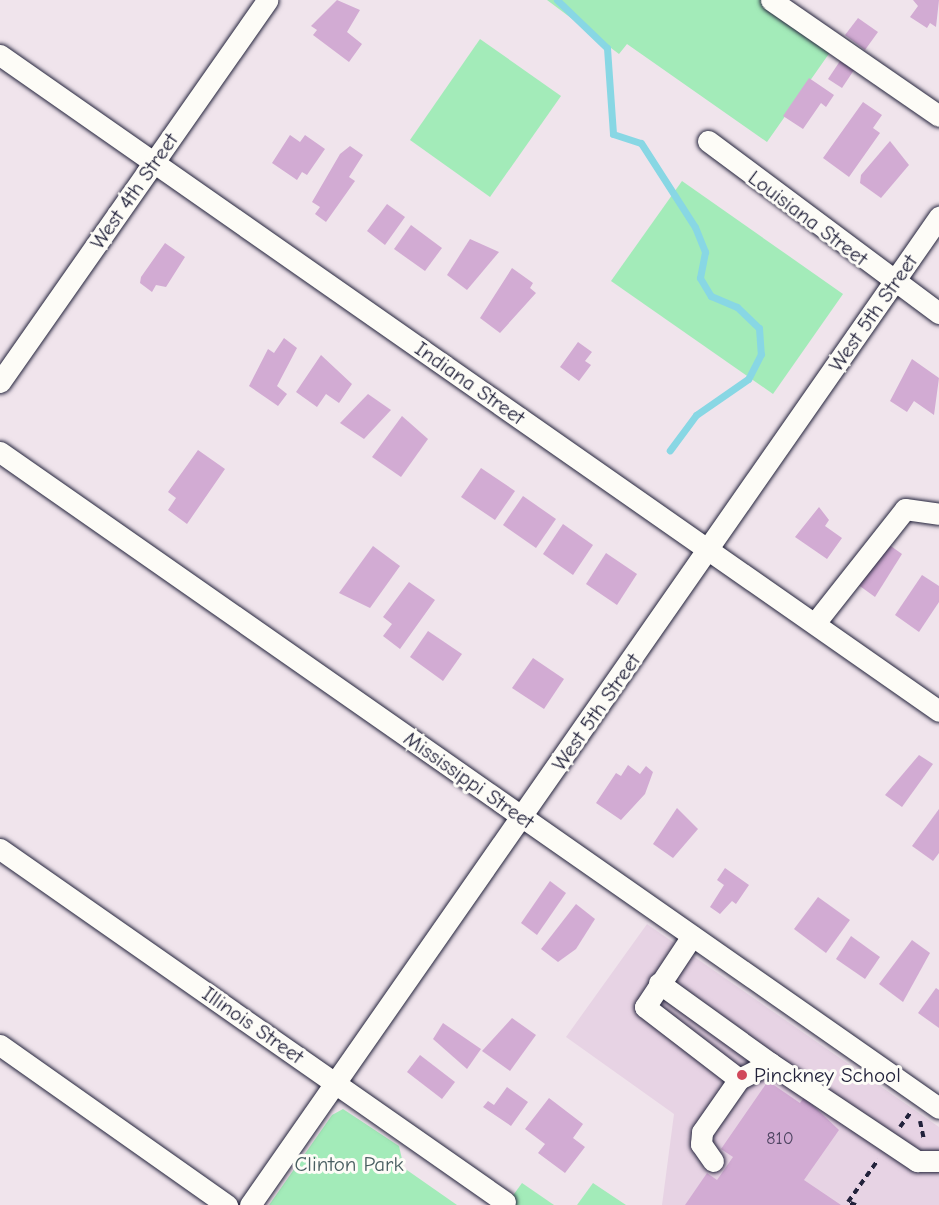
<!DOCTYPE html>
<style>
body{margin:0}
#map{position:relative;width:939px;height:1205px;overflow:hidden;background:#f0e4ec;font-family:"Comic Neue",sans-serif}
div>[style]{position:absolute}
.built>*{inset:0;background:#e7d3e4}
.green>*{inset:0;background:#a3ebb9}
.stream>*{height:7px;margin:-3.5px;padding:0 3.5px;transform-origin:3.5px;border-radius:3.5px;background:#88d7e4}
.building>*{inset:0;background:#d2abd3}
.path>*{height:4px;margin-top:-2px;transform-origin:0;background:repeating-linear-gradient(90deg,#22223b 0 6px,transparent 0 10.5px)}
.roads{filter:drop-shadow(0 0 2px #22223b) drop-shadow(0 0 2px #22223b)}
.minor>*{height:21px;margin:-10.5px;padding:0 10.5px;transform-origin:10.5px;border-radius:10.5px;background:#fdfcf7}
.dots>*{width:16px;height:16px;translate:-50% -50%;box-sizing:border-box;border:3px solid #fdfcf7;border-radius:50%}
span{translate:-50% -50%;white-space:nowrap;text-align:center;line-height:1.15;-webkit-text-stroke:6px #fdfcf7;paint-order:stroke}
.number-label{font-size:18px;color:#4e4461}
.number-label span{-webkit-text-stroke-width:0}
.street-label{font-size:21px;color:#22223b}
.poi-label{font-size:21px;color:#22223b}
.left{translate:0 -50%;text-align:left}
.park-label{font-size:21px;color:#495e61}
</style>
<div id="map">
<div class="built">
<i style="clip-path:polygon(647px 924px,939px 1127px,939px 1205px,662px 1205px,674px 1114px,566px 1037px)"></i>
</div>
<div class="green">
<i style="clip-path:polygon(547px 0,769px 0,833px 48px,767px 142px,627px 44px,619px 54px)"></i>
<i style="clip-path:polygon(480px 39px,561px 96px,490px 197px,410px 140px)"></i>
<i style="clip-path:polygon(682px 181px,843px 294px,773px 394px,611px 281px)"></i>
<i style="clip-path:polygon(343px 1109px,399px 1146px,404px 1168px,457px 1205px,269px 1205px,332px 1115px)"></i>
<i style="clip-path:polygon(522px 1183px,554px 1205px,506px 1205px)"></i>
<i style="clip-path:polygon(593px 1183px,626px 1205px,577px 1205px)"></i>
</div>
<div class="stream">
<i style="left:557px;top:0;width:69px;rotate:43.8deg"></i>
<i style="left:607px;top:48px;width:86px;rotate:86deg"></i>
<i style="left:613px;top:134px;width:29px;rotate:18deg"></i>
<i style="left:641px;top:143px;width:100px;rotate:57.3deg"></i>
<i style="left:695px;top:227px;width:27px;rotate:68deg"></i>
<i style="left:705px;top:252px;width:26px;rotate:101deg"></i>
<i style="left:700px;top:278px;width:21px;rotate:59deg"></i>
<i style="left:711px;top:296px;width:28px;rotate:23deg"></i>
<i style="left:737px;top:307px;width:30px;rotate:44deg"></i>
<i style="left:759px;top:328px;width:26px;rotate:86deg"></i>
<i style="left:761px;top:354px;width:28px;rotate:117deg"></i>
<i style="left:748px;top:379px;width:63px;rotate:145.3deg"></i>
<i style="left:696px;top:415px;width:44px;rotate:126.6deg"></i>
</div>
<div class="building">
<i style="clip-path:polygon(337px 0,360px 10px,347px 32px,362px 44px,349px 62px,313px 35px,317px 30px,311px 26px)"></i>
<i style="clip-path:polygon(913px 0,939px 0,936px 27px,930px 23px,927px 28px,910px 17px,918px 6px)"></i>
<i style="clip-path:polygon(858px 18px,878px 32px,865px 50px,845px 35px)"></i>
<i style="clip-path:polygon(840px 61px,854px 70px,842px 88px,828px 79px)"></i>
<i style="clip-path:polygon(809px 78px,834px 95px,826px 107px,821px 103px,803px 129px,783px 116px)"></i>
<i style="clip-path:polygon(863px 102px,882px 115px,873px 128px,880px 133px,849px 177px,823px 158px)"></i>
<i style="clip-path:polygon(290px 135px,300px 142px,305px 135px,325px 149px,307px 175px,302px 172px,297px 180px,272px 163px)"></i>
<i style="clip-path:polygon(890px 141px,909px 165px,881px 198px,860px 183px,861px 175px)"></i>
<i style="clip-path:polygon(350px 146px,363px 155px,349px 177px,355px 181px,326px 222px,315px 214px,320px 207px,312px 202px,340px 154px)"></i>
<i style="clip-path:polygon(387px 204px,405px 217px,385px 245px,367px 231px)"></i>
<i style="clip-path:polygon(411px 225px,442px 248px,425px 271px,394px 249px)"></i>
<i style="clip-path:polygon(470px 239px,499px 252px,467px 290px,447px 275px)"></i>
<i style="clip-path:polygon(165px 243px,185px 257px,166px 287px,156px 285px,152px 292px,140px 283px,141px 277px)"></i>
<i style="clip-path:polygon(512px 268px,533px 283px,530px 288px,536px 293px,500px 333px,480px 318px)"></i>
<i style="clip-path:polygon(284px 338px,297px 348px,277px 386px,287px 394px,278px 406px,249px 386px,268px 349px,274px 353px)"></i>
<i style="clip-path:polygon(578px 342px,592px 352px,585px 361px,591px 365px,579px 381px,560px 367px)"></i>
<i style="clip-path:polygon(321px 355px,352px 384px,339px 403px,326px 394px,317px 407px,296px 392px)"></i>
<i style="clip-path:polygon(912px 359px,939px 378px,934px 415px,914px 401px,907px 412px,890px 401px)"></i>
<i style="clip-path:polygon(368px 394px,391px 410px,364px 439px,340px 423px)"></i>
<i style="clip-path:polygon(402px 416px,428px 439px,401px 477px,372px 457px)"></i>
<i style="clip-path:polygon(198px 450px,225px 469px,187px 524px,168px 510px,176px 498px,168px 492px)"></i>
<i style="clip-path:polygon(481px 468px,515px 491px,495px 520px,461px 497px)"></i>
<i style="clip-path:polygon(523px 496px,556px 519px,536px 548px,503px 525px)"></i>
<i style="clip-path:polygon(819px 507px,829px 520px,825px 526px,842px 538px,827px 559px,795px 537px)"></i>
<i style="clip-path:polygon(563px 524px,593px 545px,573px 575px,543px 554px)"></i>
<i style="clip-path:polygon(888px 544px,902px 554px,875px 597px,857px 584px)"></i>
<i style="clip-path:polygon(373px 546px,400px 566px,370px 608px,339px 593px)"></i>
<i style="clip-path:polygon(606px 553px,637px 574px,617px 605px,586px 584px)"></i>
<i style="clip-path:polygon(922px 575px,939px 586px,939px 602px,919px 632px,895px 615px)"></i>
<i style="clip-path:polygon(409px 582px,435px 600px,400px 649px,383px 636px,392px 624px,383px 617px)"></i>
<i style="clip-path:polygon(428px 631px,462px 654px,443px 681px,410px 657px)"></i>
<i style="clip-path:polygon(533px 658px,564px 679px,544px 709px,512px 688px)"></i>
<i style="clip-path:polygon(919px 755px,933px 764px,902px 807px,885px 795px)"></i>
<i style="clip-path:polygon(628px 765px,640px 774px,646px 766px,653px 772px,645px 794px,621px 820px,596px 803px,616px 773px,621px 776px)"></i>
<i style="clip-path:polygon(677px 808px,698px 829px,673px 858px,653px 844px)"></i>
<i style="clip-path:polygon(939px 809px,939px 853px,933px 861px,912px 846px)"></i>
<i style="clip-path:polygon(725px 868px,749px 885px,736px 904px,732px 901px,720px 914px,710px 907px,724px 885px,717px 880px)"></i>
<i style="clip-path:polygon(550px 881px,566px 893px,537px 935px,521px 923px)"></i>
<i style="clip-path:polygon(818px 897px,850px 920px,826px 953px,794px 929px)"></i>
<i style="clip-path:polygon(576px 904px,595px 919px,576px 949px,558px 962px,541px 949px)"></i>
<i style="clip-path:polygon(851px 936px,880px 957px,865px 979px,836px 959px)"></i>
<i style="clip-path:polygon(912px 940px,930px 953px,903px 1002px,879px 984px)"></i>
<i style="clip-path:polygon(936px 988px,939px 990px,939px 1028px,918px 1013px)"></i>
<i style="clip-path:polygon(512px 1018px,536px 1035px,510px 1071px,482px 1051px)"></i>
<i style="clip-path:polygon(443px 1023px,481px 1049px,467px 1069px,433px 1039px)"></i>
<i style="clip-path:polygon(420px 1055px,455px 1082px,442px 1099px,407px 1072px)"></i>
<i style="clip-path:polygon(768px 1081px,800px 1103px,804px 1097px,839px 1130px,804px 1180px,841px 1205px,685px 1205px,707px 1173px,717px 1180px,733px 1157px,721px 1149px)"></i>
<i style="clip-path:polygon(507px 1087px,528px 1102px,511px 1126px,483px 1107px,488px 1101px,494px 1105px)"></i>
<i style="clip-path:polygon(549px 1098px,583px 1124px,573px 1138px,585px 1147px,565px 1173px,538px 1153px,545px 1144px,525px 1129px)"></i>
</div>
<div class="path">
<i style="left:920px;top:1121px;width:19px;rotate:78deg"></i>
<i style="left:900px;top:1127px;width:17px;rotate:-54deg"></i>
<i style="left:856px;top:1205px;width:9px;rotate:-159deg"></i>
<i style="left:848px;top:1202px;width:52px;rotate:-54.5deg"></i>
</div>
<div class="roads">
<div class="minor">
<i style="left:771px;top:0;width:204px;rotate:34.6deg"></i>
<i style="left:0;top:55px;width:1145px;rotate:34.94deg"></i>
<i style="left:708px;top:141px;width:288px;rotate:36.7deg"></i>
<i style="left:0;top:382px;width:466px;rotate:-55deg"></i>
<i style="left:0;top:452px;width:1145px;rotate:34.94deg"></i>
<i style="left:815px;top:623px;width:145px;rotate:-51.7deg"></i>
<i style="left:905px;top:509px;width:34px;rotate:8deg"></i>
<i style="left:0;top:849px;width:616px;rotate:34.95deg"></i>
<i style="left:692px;top:936px;width:85px;rotate:123.5deg"></i>
<i style="left:645px;top:1007px;width:118px;rotate:37.5deg"></i>
<i style="left:659px;top:983px;width:137px;rotate:35.8deg"></i>
<i style="left:0;top:1045px;width:278px;rotate:35.2deg"></i>
<i style="left:713px;top:1161px;width:21px;rotate:-125deg"></i>
<i style="left:701px;top:1144px;width:12px;rotate:-85deg"></i>
<i style="left:702px;top:1132px;width:65px;rotate:-55.1deg"></i>
<i style="left:739px;top:1079px;width:35px;rotate:-27deg"></i>
<i style="left:770px;top:1063px;width:177px;rotate:33.7deg"></i>
<i style="left:917px;top:1161px;width:22px"></i>
<i style="left:250px;top:1205px;width:1205px;rotate:-55.11deg"></i>
</div>
</div>
<div class="dots">
<i style="left:742px;top:1075px;background:#d1495b"></i>
</div>
<div class="number-label">
<span style="left:780px;top:1139px">810</span>
</div>
<div class="street-label">
<span style="left:134px;top:191px;rotate:-55deg">West 4th Street</span>
<span style="left:808px;top:218px;rotate:37deg">Louisiana Street</span>
<span style="left:873px;top:313px;rotate:-55deg">West 5th Street</span>
<span style="left:470px;top:383px;rotate:35deg">Indiana Street</span>
<span style="left:596px;top:712px;rotate:-55deg">West 5th Street</span>
<span style="left:469px;top:780px;rotate:35deg">Mississippi Street</span>
<span style="left:253px;top:1025px;rotate:35deg">Illinois Street</span>
</div>
<div class="poi-label">
<span class="left" style="left:754px;top:1075px">Pinckney School</span>
</div>
<div class="park-label">
<span style="left:349px;top:1164px">Clinton Park</span>
</div>
</div>
